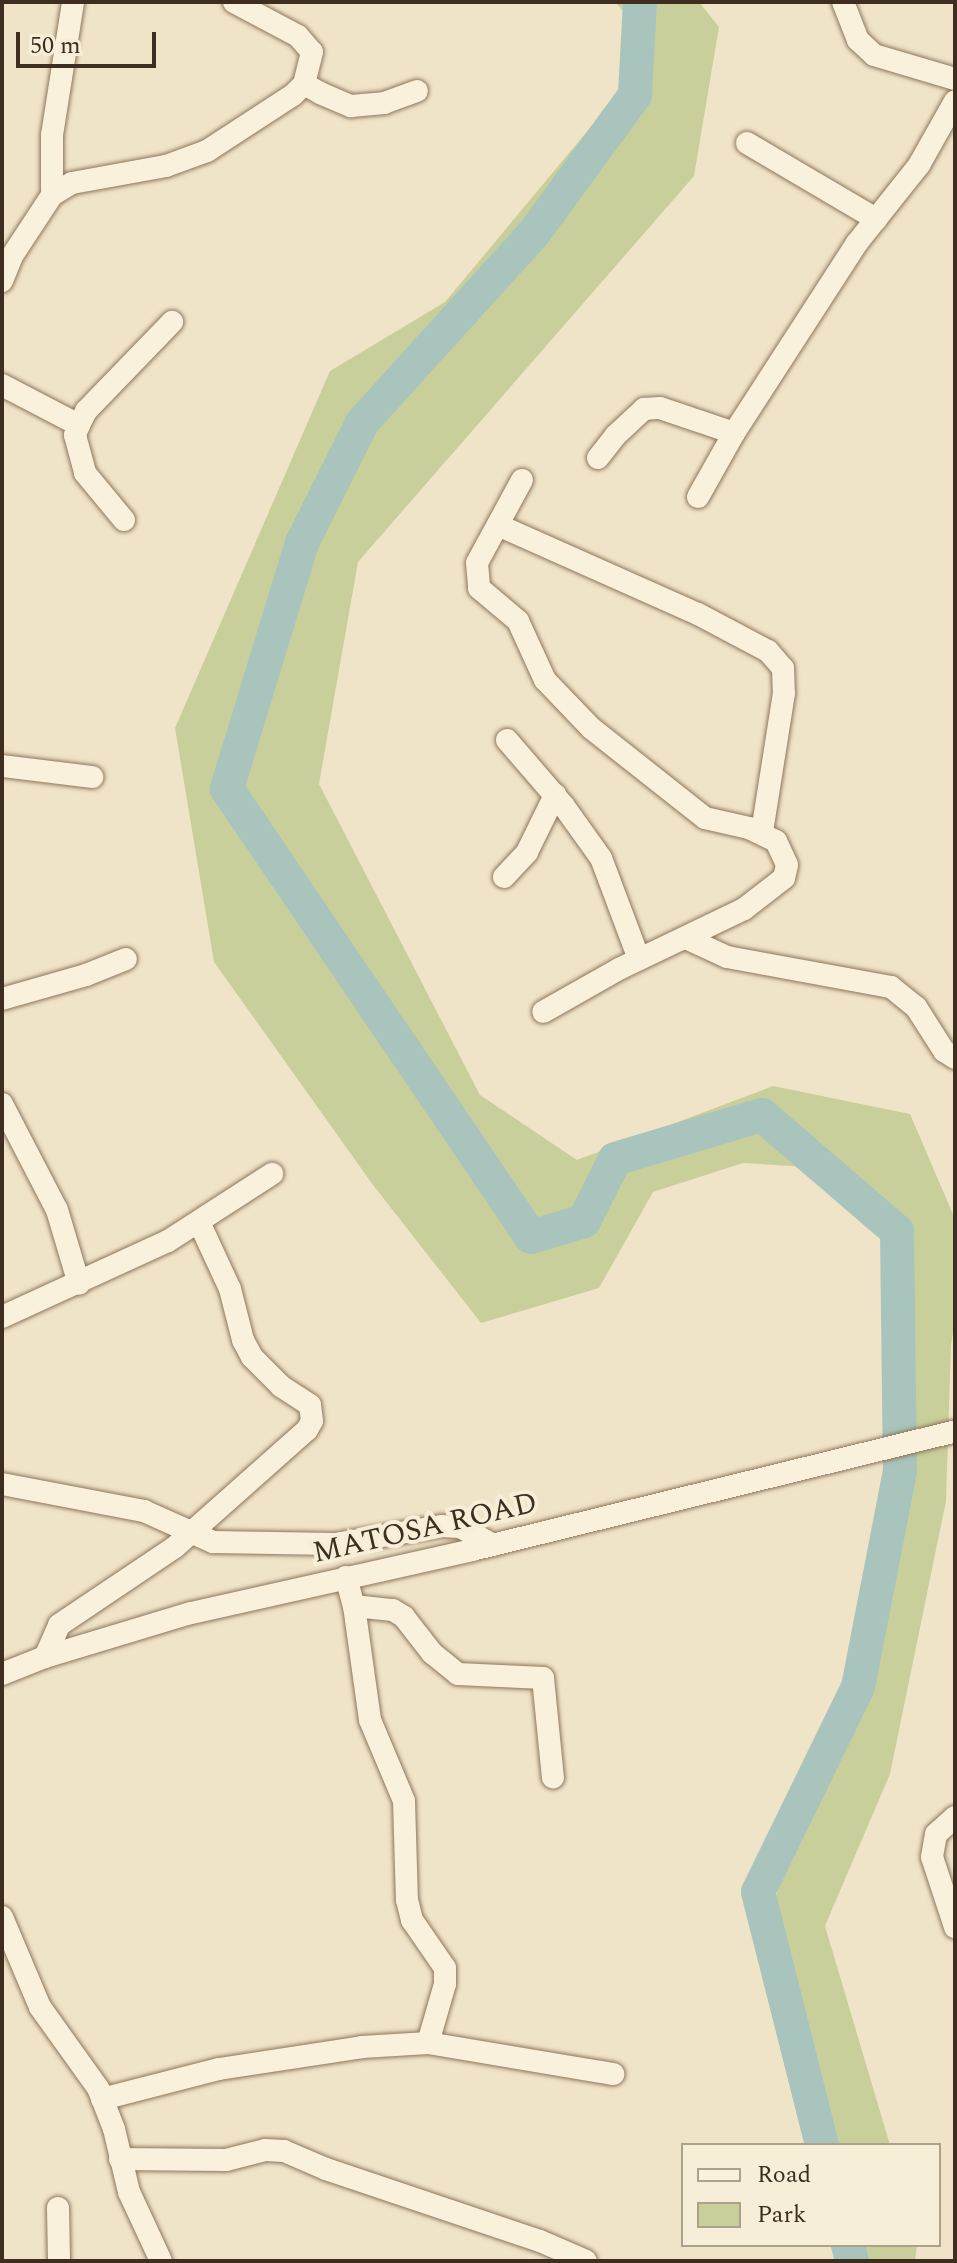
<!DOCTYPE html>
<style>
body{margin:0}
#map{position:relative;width:957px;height:2263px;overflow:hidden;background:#f0e4c8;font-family:Spectral,serif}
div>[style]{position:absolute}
.green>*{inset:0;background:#c9cf9b}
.river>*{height:34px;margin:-17px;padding:0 17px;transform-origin:17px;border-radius:17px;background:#a9c4bc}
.roads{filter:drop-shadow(0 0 2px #8d765c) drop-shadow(0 0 2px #8d765c)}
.minor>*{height:22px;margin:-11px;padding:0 11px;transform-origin:11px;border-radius:11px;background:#faf1dc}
span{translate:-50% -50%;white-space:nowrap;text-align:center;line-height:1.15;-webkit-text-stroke:8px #f7eed8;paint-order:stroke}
.street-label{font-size:30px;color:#3d2e20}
.frame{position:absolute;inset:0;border:4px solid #3d2e20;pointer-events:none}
.legend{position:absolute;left:681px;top:2143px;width:260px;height:104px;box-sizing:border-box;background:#f7eed8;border:2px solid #ada18e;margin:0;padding:10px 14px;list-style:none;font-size:24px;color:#3d2e20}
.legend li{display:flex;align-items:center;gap:16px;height:40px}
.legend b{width:40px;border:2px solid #ada18e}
.scale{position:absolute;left:16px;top:32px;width:140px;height:36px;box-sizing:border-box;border:4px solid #3d2e20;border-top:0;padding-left:10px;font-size:24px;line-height:28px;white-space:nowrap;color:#3d2e20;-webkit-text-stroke:6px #f7eed8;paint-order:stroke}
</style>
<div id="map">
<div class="green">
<i style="clip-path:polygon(615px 2px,699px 2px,719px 27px,694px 176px,358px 562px,319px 784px,480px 1095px,577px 1160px,773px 1086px,910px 1114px,955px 1219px,955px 1321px,951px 1345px,946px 1501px,890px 1774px,825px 1926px,890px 2145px,827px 2145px,761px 1959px,806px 1770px,869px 1617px,905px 1346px,905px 1254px,808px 1167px,743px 1163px,653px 1192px,599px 1288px,481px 1323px,373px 1185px,214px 962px,175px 728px,330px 371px,445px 302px,614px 99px,648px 38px)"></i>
<i style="clip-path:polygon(848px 2245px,917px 2245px,915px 2261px,849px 2261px)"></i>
</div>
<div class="river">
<i style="left:640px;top:2px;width:93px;rotate:93.1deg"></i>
<i style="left:635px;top:95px;width:171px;rotate:126.2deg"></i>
<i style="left:534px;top:233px;width:256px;rotate:132.2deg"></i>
<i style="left:362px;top:423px;width:134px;rotate:116.6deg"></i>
<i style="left:302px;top:543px;width:257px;rotate:107deg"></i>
<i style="left:227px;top:789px;width:541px;rotate:55.84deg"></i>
<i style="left:531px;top:1237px;width:55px;rotate:-16.8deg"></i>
<i style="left:584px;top:1221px;width:69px;rotate:-63.4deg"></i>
<i style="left:615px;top:1159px;width:153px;rotate:-16.7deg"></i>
<i style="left:762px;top:1115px;width:178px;rotate:40.7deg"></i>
<i style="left:897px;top:1231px;width:240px;rotate:89.3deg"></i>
<i style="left:900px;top:1471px;width:220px;rotate:101deg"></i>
<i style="left:858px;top:1687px;width:228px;rotate:116deg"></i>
<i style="left:758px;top:1892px;width:261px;rotate:75.8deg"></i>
<i style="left:848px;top:2245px;width:16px;rotate:76deg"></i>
</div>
<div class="roads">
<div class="minor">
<i style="left:234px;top:2px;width:72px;rotate:28deg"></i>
<i style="left:298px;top:36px;width:21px;rotate:49deg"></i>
<i style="left:312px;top:52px;width:33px;rotate:104deg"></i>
<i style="left:304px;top:84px;width:18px;rotate:29deg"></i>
<i style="left:320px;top:93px;width:34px;rotate:23deg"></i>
<i style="left:351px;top:106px;width:33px;rotate:-5deg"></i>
<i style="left:384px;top:103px;width:35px;rotate:-20deg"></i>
<i style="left:843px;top:2px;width:41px;rotate:68.5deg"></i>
<i style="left:858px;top:40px;width:22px;rotate:43deg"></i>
<i style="left:874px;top:55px;width:84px;rotate:16.5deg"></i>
<i style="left:747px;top:143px;width:150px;rotate:30.5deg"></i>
<i style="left:52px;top:195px;width:60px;rotate:-90deg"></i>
<i style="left:52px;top:135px;width:135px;rotate:-81deg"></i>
<i style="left:2px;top:281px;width:27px;rotate:-68deg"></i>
<i style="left:12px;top:256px;width:73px;rotate:-56.7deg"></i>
<i style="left:52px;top:195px;width:23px;rotate:-31deg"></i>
<i style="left:72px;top:183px;width:96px;rotate:-10.3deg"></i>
<i style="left:166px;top:166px;width:44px;rotate:-20.1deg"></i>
<i style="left:207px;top:151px;width:103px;rotate:-33.1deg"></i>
<i style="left:293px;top:95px;width:16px;rotate:-45deg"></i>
<i style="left:2px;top:385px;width:87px;rotate:27.5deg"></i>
<i style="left:79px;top:425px;width:11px;rotate:112deg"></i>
<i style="left:75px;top:435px;width:39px;rotate:75deg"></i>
<i style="left:85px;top:473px;width:61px;rotate:50.3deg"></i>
<i style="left:79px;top:425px;width:16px;rotate:-63deg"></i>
<i style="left:86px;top:411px;width:124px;rotate:-46deg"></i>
<i style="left:598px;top:458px;width:28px;rotate:-52deg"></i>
<i style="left:615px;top:436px;width:40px;rotate:-43deg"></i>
<i style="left:644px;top:409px;width:16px;rotate:-4deg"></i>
<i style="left:660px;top:408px;width:78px;rotate:18.7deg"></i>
<i style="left:522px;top:480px;width:94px;rotate:118.5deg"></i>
<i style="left:477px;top:563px;width:25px;rotate:85deg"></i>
<i style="left:479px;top:588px;width:51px;rotate:40.2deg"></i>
<i style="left:518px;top:621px;width:65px;rotate:65.4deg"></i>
<i style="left:545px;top:680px;width:66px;rotate:46.2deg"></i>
<i style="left:591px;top:728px;width:145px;rotate:38.3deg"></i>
<i style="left:705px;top:818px;width:45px;rotate:12.8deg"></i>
<i style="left:749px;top:828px;width:30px;rotate:26deg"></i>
<i style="left:776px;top:841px;width:26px;rotate:65deg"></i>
<i style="left:787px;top:865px;width:13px;rotate:103deg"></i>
<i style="left:784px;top:878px;width:51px;rotate:142.2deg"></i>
<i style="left:744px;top:909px;width:139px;rotate:154.4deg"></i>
<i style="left:619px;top:969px;width:87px;rotate:150.5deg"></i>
<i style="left:698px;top:497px;width:73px;rotate:-60.6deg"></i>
<i style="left:734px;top:433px;width:226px;rotate:-57.1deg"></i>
<i style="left:857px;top:243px;width:100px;rotate:-51.5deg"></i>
<i style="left:919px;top:165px;width:73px;rotate:-60.6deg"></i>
<i style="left:500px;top:526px;width:217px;rotate:24deg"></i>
<i style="left:698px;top:614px;width:79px;rotate:27.9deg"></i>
<i style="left:768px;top:651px;width:23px;rotate:49deg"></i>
<i style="left:783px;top:668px;width:25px;rotate:88deg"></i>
<i style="left:784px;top:693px;width:141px;rotate:99deg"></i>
<i style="left:507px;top:740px;width:86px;rotate:49.3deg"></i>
<i style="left:563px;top:805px;width:65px;rotate:54.4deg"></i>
<i style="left:601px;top:858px;width:108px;rotate:69.4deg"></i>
<i style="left:2px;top:766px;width:91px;rotate:7deg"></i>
<i style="left:504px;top:877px;width:34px;rotate:-47deg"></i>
<i style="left:527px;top:852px;width:64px;rotate:-63.8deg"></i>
<i style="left:688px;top:939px;width:43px;rotate:24.8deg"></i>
<i style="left:727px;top:957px;width:167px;rotate:10.4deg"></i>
<i style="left:891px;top:987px;width:32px;rotate:39deg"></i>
<i style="left:916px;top:1007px;width:52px;rotate:57.5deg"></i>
<i style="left:944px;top:1051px;width:13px;rotate:32deg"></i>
<i style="left:2px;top:999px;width:87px;rotate:-15.9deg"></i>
<i style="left:86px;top:975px;width:43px;rotate:-21.8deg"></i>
<i style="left:2px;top:1104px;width:119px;rotate:62.6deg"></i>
<i style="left:57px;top:1210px;width:77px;rotate:73.4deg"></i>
<i style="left:2px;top:1317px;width:183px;rotate:-24.6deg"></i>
<i style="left:168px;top:1241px;width:124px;rotate:-32.8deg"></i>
<i style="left:2px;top:1484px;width:145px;rotate:10.8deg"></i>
<i style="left:144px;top:1511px;width:76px;rotate:24.2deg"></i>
<i style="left:213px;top:1542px;width:122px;rotate:0.9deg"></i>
<i style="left:335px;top:1544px;width:108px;rotate:-9.6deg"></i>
<i style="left:441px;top:1526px;width:19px;rotate:3deg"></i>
<i style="left:460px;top:1527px;width:38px;rotate:28deg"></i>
<i style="left:346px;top:1577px;width:30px;rotate:75deg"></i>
<i style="left:354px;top:1606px;width:115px;rotate:82deg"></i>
<i style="left:370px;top:1720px;width:88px;rotate:67.2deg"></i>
<i style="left:404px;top:1801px;width:99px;rotate:88.3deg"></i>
<i style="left:407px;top:1900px;width:21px;rotate:76deg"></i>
<i style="left:412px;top:1920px;width:58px;rotate:55.5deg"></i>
<i style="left:445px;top:1968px;width:16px;rotate:90deg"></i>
<i style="left:445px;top:1984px;width:61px;rotate:106.1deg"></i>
<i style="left:354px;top:1606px;width:39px;rotate:6deg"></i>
<i style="left:393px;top:1610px;width:13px;rotate:32deg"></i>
<i style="left:404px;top:1617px;width:46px;rotate:52.1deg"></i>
<i style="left:432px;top:1653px;width:33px;rotate:39deg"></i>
<i style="left:458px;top:1674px;width:85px;rotate:2.7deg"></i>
<i style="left:543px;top:1678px;width:100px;rotate:84.3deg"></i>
<i style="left:45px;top:1657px;width:35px;rotate:-66deg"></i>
<i style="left:59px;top:1625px;width:140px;rotate:-33.9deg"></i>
<i style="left:175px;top:1547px;width:176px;rotate:-41.6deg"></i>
<i style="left:307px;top:1430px;width:10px;rotate:-61deg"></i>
<i style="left:312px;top:1421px;width:16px;rotate:-97deg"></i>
<i style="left:310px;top:1405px;width:35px;rotate:-147deg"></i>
<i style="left:281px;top:1386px;width:41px;rotate:-135deg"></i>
<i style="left:252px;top:1357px;width:19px;rotate:-118deg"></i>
<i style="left:243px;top:1340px;width:53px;rotate:-104.3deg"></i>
<i style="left:230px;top:1289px;width:74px;rotate:-114.8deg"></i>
<i style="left:2px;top:1674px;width:46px;rotate:-21.6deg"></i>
<i style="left:45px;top:1657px;width:152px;rotate:-16.8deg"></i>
<i style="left:191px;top:1613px;width:288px;rotate:-12.6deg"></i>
<i style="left:472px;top:1550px;width:497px;rotate:-13.8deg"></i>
<i style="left:955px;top:1817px;width:25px;rotate:138deg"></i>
<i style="left:936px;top:1834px;width:23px;rotate:100deg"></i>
<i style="left:932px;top:1857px;width:74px;rotate:71.8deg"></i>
<i style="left:2px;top:1917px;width:98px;rotate:67.1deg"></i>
<i style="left:40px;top:2007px;width:100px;rotate:54.4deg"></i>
<i style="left:98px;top:2088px;width:44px;rotate:68.7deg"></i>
<i style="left:114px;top:2129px;width:65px;rotate:76.6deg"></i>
<i style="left:129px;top:2192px;width:76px;rotate:65.1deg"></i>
<i style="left:102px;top:2099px;width:121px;rotate:-14.4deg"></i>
<i style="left:219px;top:2069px;width:145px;rotate:-8.7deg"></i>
<i style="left:362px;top:2047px;width:66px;rotate:-3.5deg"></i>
<i style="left:428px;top:2043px;width:188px;rotate:9.5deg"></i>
<i style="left:120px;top:2159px;width:106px;rotate:0.5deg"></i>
<i style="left:226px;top:2160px;width:40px;rotate:-14.4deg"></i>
<i style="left:265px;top:2150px;width:19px;rotate:3deg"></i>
<i style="left:284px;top:2151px;width:46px;rotate:23.2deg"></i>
<i style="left:326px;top:2169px;width:226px;rotate:18.6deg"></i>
<i style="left:540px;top:2241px;width:50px;rotate:23.5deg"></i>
<i style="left:58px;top:2208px;width:53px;rotate:88.9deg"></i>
</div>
</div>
<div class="street-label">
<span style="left:425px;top:1528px;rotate:-13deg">MATOSA ROAD</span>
</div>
<div class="frame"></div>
<ul class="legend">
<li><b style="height:10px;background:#faf1dc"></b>Road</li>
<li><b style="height:22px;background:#c9cf9b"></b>Park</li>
</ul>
<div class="scale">50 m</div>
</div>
